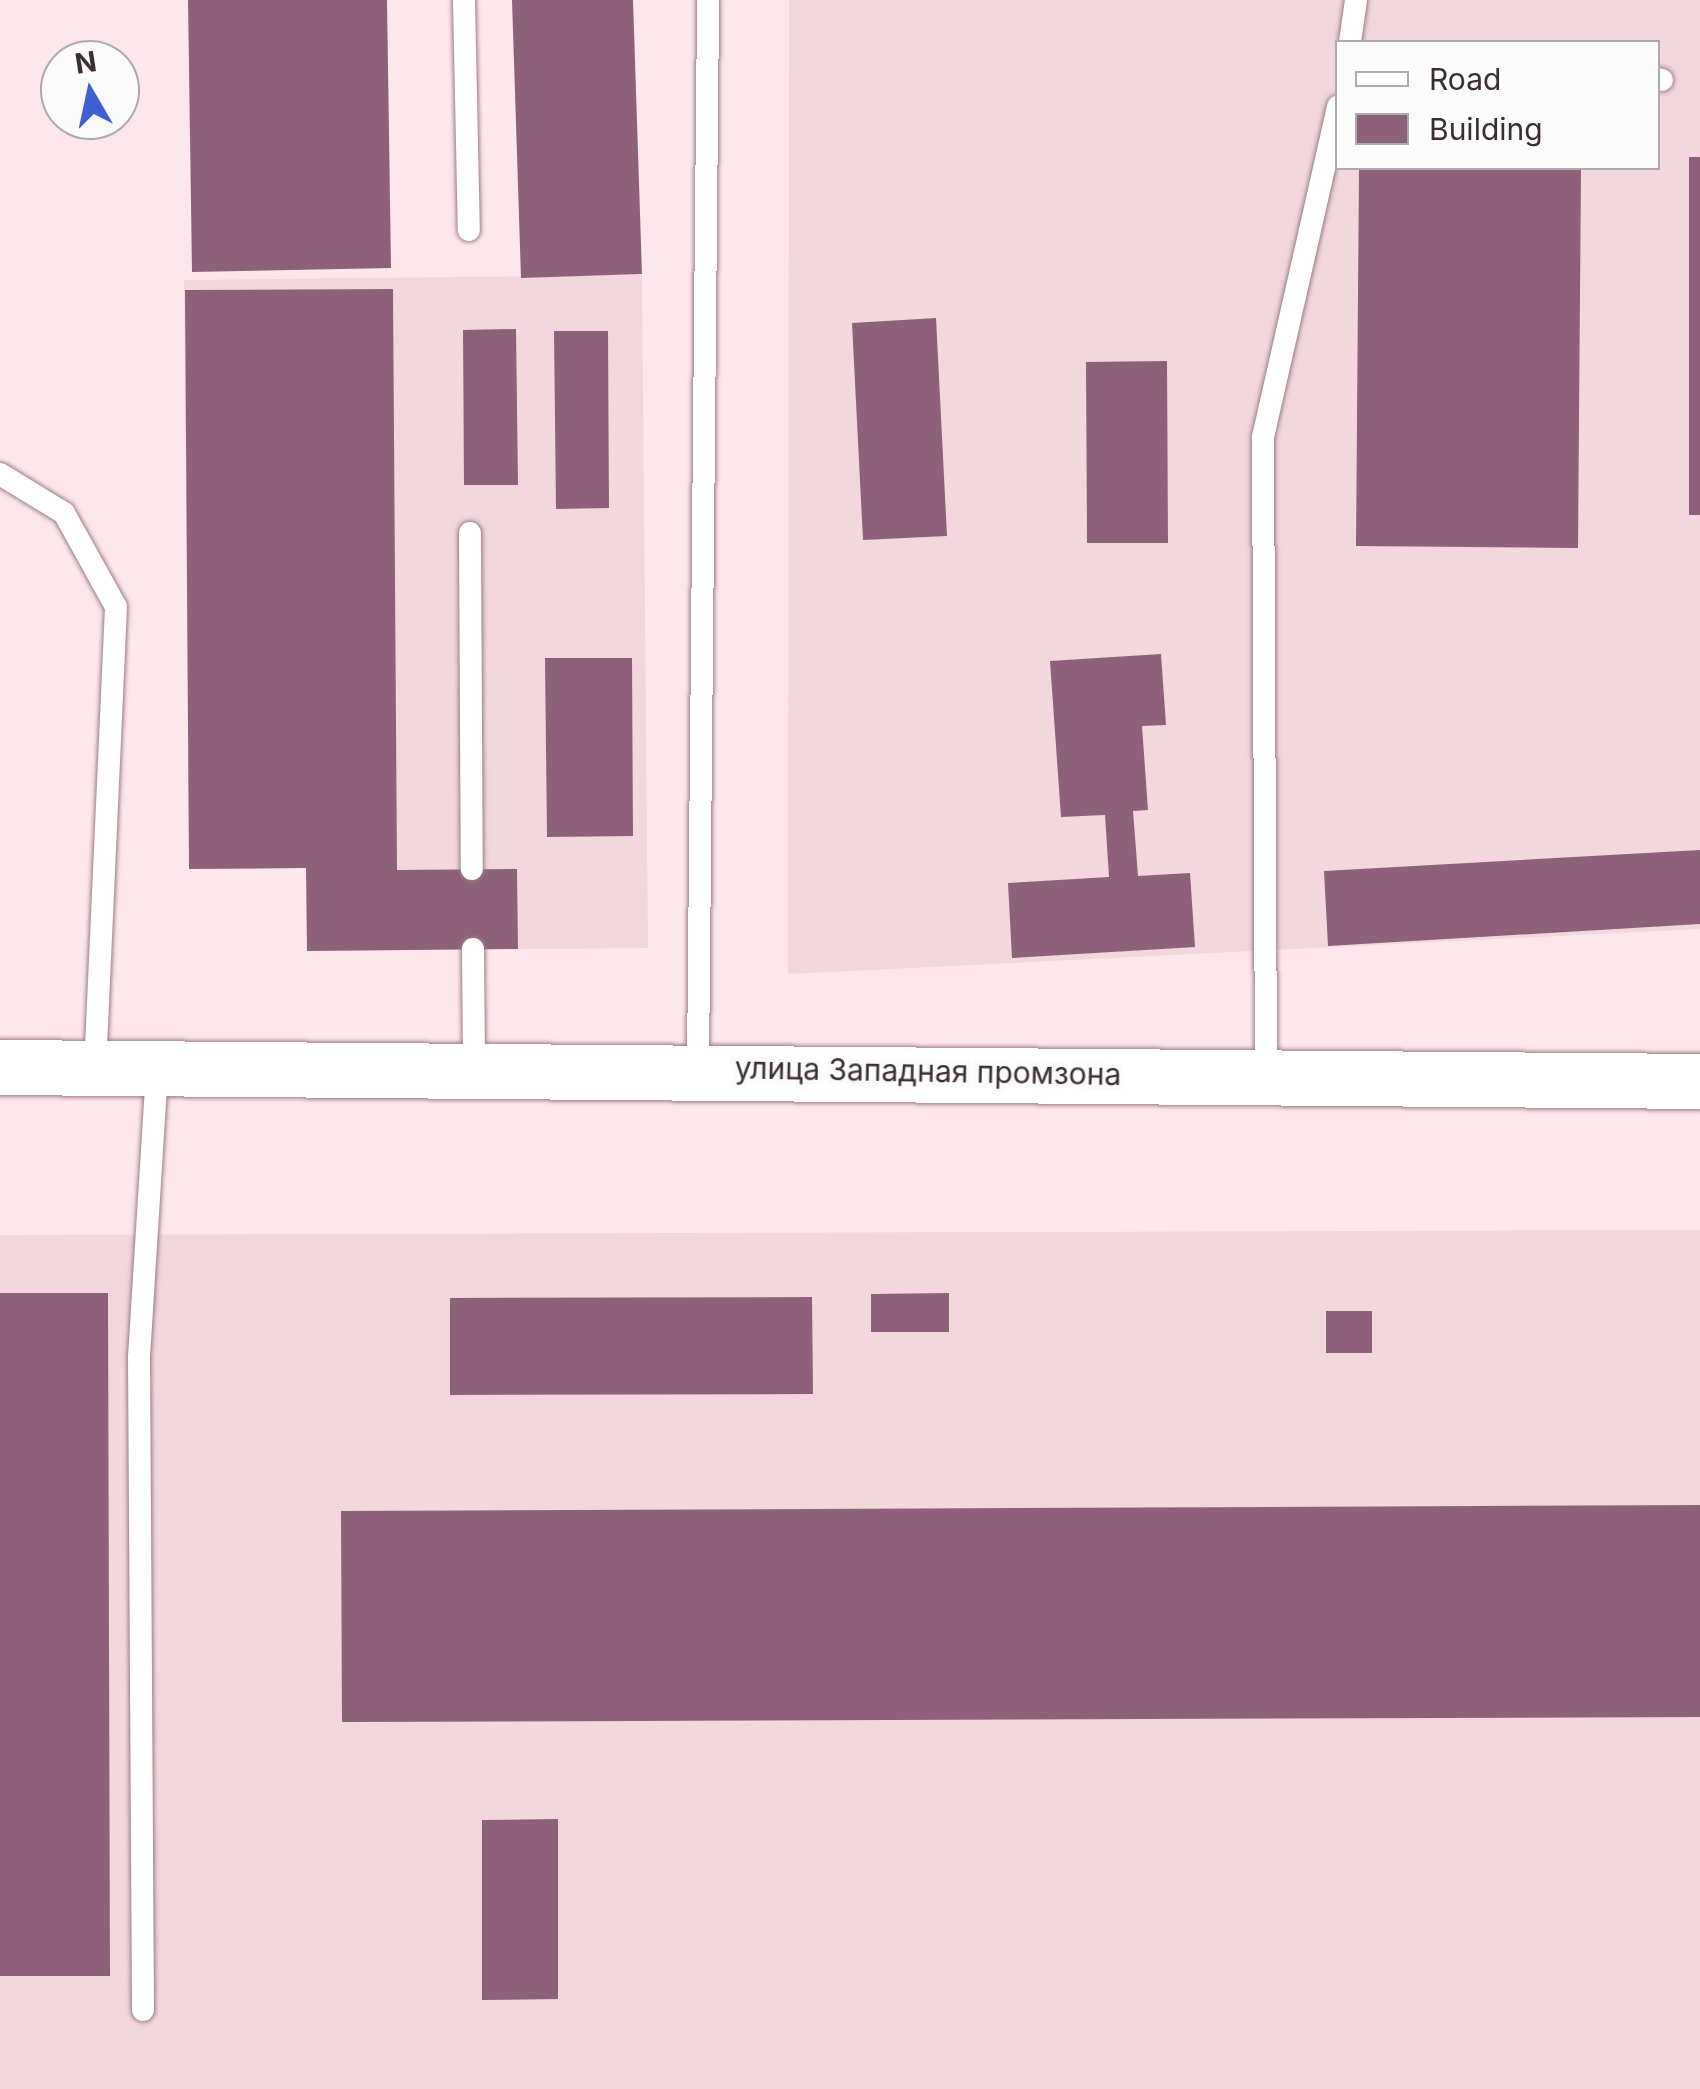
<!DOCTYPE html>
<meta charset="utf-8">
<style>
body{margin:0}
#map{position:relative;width:1700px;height:2089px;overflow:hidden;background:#fee7ec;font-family:Inter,sans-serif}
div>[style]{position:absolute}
.built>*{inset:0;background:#f2d7dd}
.building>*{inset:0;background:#8d617a}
.roads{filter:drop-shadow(0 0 2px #9d7b82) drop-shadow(0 0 2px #9d7b82)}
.lane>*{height:22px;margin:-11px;padding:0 11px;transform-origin:11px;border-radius:11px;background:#fff}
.secondary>*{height:55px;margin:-27.5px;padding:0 27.5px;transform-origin:27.5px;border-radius:27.5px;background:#fff}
span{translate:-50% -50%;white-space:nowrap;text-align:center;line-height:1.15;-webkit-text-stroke:10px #fbfbfb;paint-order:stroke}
.street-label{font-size:30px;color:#3b2d30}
.legend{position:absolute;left:1335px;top:40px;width:325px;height:130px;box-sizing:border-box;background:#fbfbfb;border:2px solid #aea9aa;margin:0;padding:12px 18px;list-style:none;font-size:30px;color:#3b2d30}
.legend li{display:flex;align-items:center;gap:20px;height:50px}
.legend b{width:50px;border:2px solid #aea9aa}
.north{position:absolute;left:40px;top:40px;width:100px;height:100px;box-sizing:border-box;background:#fbfbfb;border:2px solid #aea9aa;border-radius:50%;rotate:351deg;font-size:28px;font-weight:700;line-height:40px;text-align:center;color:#3b2d30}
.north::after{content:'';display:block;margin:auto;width:35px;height:45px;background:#3d60d2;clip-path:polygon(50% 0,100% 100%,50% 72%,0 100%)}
</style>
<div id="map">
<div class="built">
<i style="clip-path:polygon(evenodd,789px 0,1700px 0,1700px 929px,788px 974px,789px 0,1338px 42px,1658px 42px,1658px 168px,1338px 168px,1338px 42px)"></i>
<i style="clip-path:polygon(642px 275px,648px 948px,307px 951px,306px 868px,189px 869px,184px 280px)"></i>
<i style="clip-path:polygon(1700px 1230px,1700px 2089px,0 2089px,0 1235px)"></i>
</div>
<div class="building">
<i style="clip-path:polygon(188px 0,387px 0,391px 268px,192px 272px)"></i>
<i style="clip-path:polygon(512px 0,633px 0,642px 274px,521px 278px)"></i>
<i style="clip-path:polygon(1689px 157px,1700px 157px,1700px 515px,1689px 515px)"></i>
<i style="clip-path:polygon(1359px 168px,1581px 168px,1578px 548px,1356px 546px)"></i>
<i style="clip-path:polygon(393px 289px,397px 870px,517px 869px,518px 949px,307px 951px,306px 868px,189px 869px,185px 290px)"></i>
<i style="clip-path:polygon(936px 318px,947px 536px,863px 540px,852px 323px)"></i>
<i style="clip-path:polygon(516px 329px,518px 485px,464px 485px,463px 330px)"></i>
<i style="clip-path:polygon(554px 331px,608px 331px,609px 508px,556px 509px)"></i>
<i style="clip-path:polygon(1167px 361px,1168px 543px,1087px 543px,1086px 362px)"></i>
<i style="clip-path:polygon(1161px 654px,1166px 725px,1142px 726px,1148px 810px,1133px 811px,1138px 876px,1190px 873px,1195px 947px,1012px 958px,1008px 883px,1109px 877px,1105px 815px,1061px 817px,1050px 661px)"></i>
<i style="clip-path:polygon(545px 658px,632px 658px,633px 836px,547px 837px)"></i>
<i style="clip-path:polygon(1700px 850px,1700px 924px,1328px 946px,1324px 871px)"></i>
<i style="clip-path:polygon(0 1293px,108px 1293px,110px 1976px,0 1976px)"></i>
<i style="clip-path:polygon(949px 1293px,949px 1332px,871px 1332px,871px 1294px)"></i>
<i style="clip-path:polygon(812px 1297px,813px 1394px,450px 1395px,450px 1298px)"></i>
<i style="clip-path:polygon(1326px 1311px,1372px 1311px,1372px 1353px,1326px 1353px)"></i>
<i style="clip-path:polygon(1700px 1505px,1700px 1717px,342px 1722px,341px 1511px)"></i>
<i style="clip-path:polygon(558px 1819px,558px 1999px,482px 2000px,482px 1820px)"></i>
</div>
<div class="roads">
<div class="lane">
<i style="left:464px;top:0;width:230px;rotate:88.8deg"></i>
<i style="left:1350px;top:42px;width:42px;rotate:-81.9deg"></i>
<i style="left:1658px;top:79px;width:4px;rotate:14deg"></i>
<i style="left:0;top:474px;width:75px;rotate:31.4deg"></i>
<i style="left:64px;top:513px;width:107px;rotate:61deg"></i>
<i style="left:116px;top:607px;width:460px;rotate:92.6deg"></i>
<i style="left:470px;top:533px;width:336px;rotate:89.7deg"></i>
<i style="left:473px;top:949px;width:119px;rotate:89.5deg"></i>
<i style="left:698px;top:1068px;width:1068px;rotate:-89.46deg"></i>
<i style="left:1266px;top:1075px;width:638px;rotate:-90.27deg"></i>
<i style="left:1263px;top:437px;width:339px;rotate:-77.2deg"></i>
<i style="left:143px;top:2010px;width:653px;rotate:-90.35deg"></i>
<i style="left:139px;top:1357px;width:290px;rotate:-86.4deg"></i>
</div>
<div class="secondary">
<i style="left:0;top:1067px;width:1700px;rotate:0.47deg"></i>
</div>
</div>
<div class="street-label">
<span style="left:928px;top:1071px;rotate:1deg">улица Западная промзона</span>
</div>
<ul class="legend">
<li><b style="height:12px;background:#fff"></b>Road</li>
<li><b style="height:28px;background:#8d617a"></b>Building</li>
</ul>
<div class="north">N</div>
</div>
